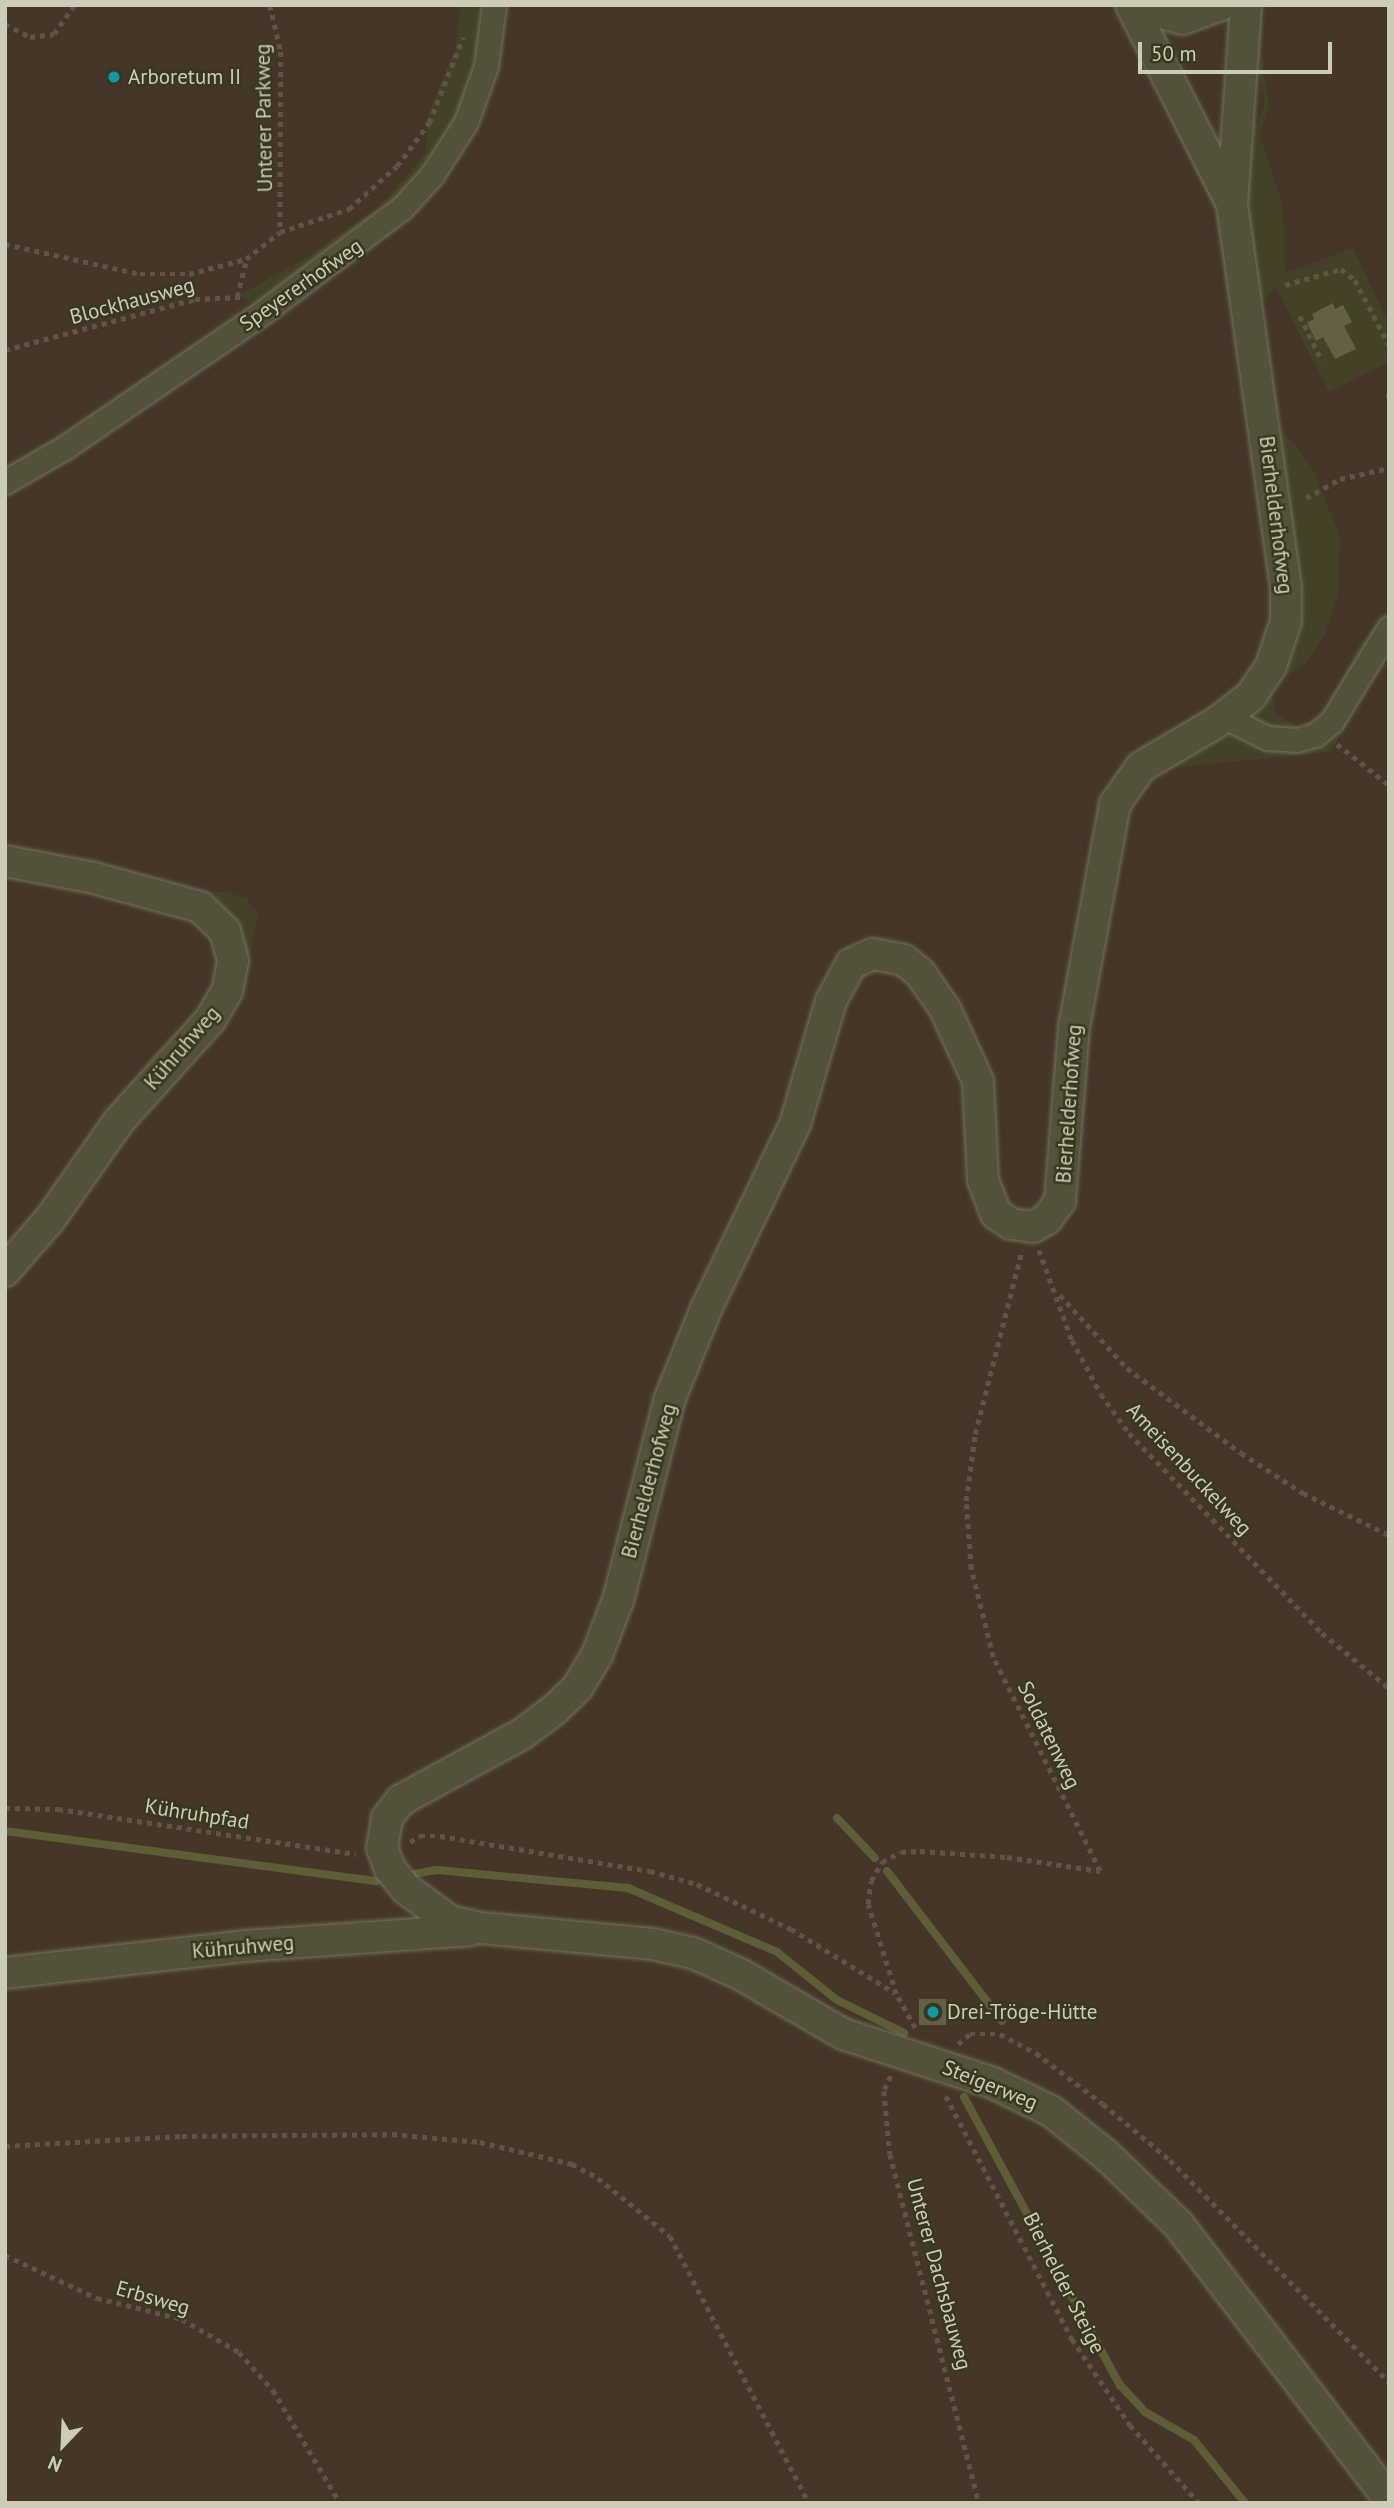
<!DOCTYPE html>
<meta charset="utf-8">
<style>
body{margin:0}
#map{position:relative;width:1394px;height:2508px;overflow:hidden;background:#434228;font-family:"PT Sans",sans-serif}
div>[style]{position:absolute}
.green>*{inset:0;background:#44372a}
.stream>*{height:8px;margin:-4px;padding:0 4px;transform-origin:4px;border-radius:4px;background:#5e5e34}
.building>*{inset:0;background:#626144}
.path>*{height:4.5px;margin-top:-2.25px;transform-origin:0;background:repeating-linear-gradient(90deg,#605448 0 5px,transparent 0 10px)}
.roads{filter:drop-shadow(0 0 2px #73725e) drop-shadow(0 0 2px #73725e)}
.minor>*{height:23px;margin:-11.5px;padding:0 11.5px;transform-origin:11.5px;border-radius:11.5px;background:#52523c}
.tertiary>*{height:30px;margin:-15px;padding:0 15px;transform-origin:15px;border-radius:15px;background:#52523c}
.dots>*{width:19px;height:19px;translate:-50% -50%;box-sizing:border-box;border:4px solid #383821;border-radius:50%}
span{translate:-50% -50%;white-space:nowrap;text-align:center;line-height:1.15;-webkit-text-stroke:5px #383821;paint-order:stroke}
.poi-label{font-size:21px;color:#ccccba}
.left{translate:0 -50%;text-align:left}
.street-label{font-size:21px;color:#ccccba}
.frame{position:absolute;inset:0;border:7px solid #ccccba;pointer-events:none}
.north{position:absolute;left:28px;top:2410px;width:70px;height:70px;-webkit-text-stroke:5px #383821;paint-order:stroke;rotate:203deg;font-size:19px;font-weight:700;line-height:28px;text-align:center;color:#ccccba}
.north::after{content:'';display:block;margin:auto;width:24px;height:32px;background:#ccccba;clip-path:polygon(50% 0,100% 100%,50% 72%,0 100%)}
.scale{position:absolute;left:1138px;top:42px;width:194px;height:32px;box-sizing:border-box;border:4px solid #ccccba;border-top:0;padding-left:9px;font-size:21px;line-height:24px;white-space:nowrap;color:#ccccba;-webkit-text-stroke:5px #383821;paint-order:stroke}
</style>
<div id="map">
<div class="green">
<i style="clip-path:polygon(5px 5px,460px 5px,456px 47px,427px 117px,426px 153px,380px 206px,312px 254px,238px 296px,277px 315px,368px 253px,415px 210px,496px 69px,505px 5px,1117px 5px,1214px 209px,1273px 561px,1271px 628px,1258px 663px,1228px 695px,1151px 743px,1169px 768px,1331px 752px,1389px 646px,1389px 2503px,5px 2503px,5px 1288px,47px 1246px,145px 1115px,218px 1033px,244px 989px,258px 913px,247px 899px,227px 892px,197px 892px,5px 849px)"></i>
<i style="clip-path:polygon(1263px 5px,1389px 5px,1389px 324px,1353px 248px,1285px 273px,1283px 207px,1260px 135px,1269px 106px,1261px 52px)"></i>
<i style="clip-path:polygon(1234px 12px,1220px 156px,1153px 27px,1196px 30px)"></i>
<i style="clip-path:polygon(1257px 57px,1265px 104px,1257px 125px,1249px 118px)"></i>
<i style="clip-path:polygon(1276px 287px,1329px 392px,1389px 362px,1389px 608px,1360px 644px,1322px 716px,1301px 729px,1276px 714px,1273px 694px,1279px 679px,1307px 663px,1325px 634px,1338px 594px,1340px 538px,1315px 473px,1294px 442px,1275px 426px,1258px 305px)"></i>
<i style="clip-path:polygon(5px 869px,186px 915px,204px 929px,213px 947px,217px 973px,212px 997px,5px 1256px)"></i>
</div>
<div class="stream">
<i style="left:837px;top:1818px;width:55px;rotate:46.5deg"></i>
<i style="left:5px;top:1831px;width:375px;rotate:7.7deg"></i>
<i style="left:887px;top:1871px;width:189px;rotate:52.5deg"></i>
<i style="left:414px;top:1874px;width:23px;rotate:-10deg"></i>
<i style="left:437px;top:1870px;width:192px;rotate:5.4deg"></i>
<i style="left:628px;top:1888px;width:162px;rotate:23.2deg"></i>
<i style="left:777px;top:1952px;width:77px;rotate:38.7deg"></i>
<i style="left:837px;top:2000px;width:75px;rotate:26.2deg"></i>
<i style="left:964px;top:2097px;width:328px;rotate:61.6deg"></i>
<i style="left:1120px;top:2385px;width:37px;rotate:47deg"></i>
<i style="left:1145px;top:2412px;width:56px;rotate:29.7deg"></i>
<i style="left:1194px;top:2440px;width:81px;rotate:51deg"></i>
</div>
<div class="building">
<i style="clip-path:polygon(1333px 303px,1335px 309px,1343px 305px,1352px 322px,1344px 326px,1356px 349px,1335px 359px,1323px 337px,1316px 341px,1307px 323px,1314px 319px,1312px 314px)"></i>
<i style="clip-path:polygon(919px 1999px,946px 1999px,946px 2025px,919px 2025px)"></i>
</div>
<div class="path">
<i style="left:270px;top:5px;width:48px;rotate:76.8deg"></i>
<i style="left:281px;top:52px;width:180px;rotate:90.3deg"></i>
<i style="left:5px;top:24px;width:28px;rotate:27deg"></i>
<i style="left:30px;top:37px;width:24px;rotate:-7deg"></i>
<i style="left:54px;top:34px;width:35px;rotate:-55deg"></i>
<i style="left:5px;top:244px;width:138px;rotate:12.5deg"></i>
<i style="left:140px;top:274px;width:49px"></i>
<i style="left:189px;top:274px;width:59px;rotate:-14.7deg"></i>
<i style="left:246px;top:259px;width:43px;rotate:-38.5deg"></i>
<i style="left:280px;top:232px;width:73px;rotate:-18.4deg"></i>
<i style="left:349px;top:209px;width:64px;rotate:-41.9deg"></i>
<i style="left:397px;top:166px;width:54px;rotate:-53.3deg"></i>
<i style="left:429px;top:123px;width:92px;rotate:-68.4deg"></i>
<i style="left:1285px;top:285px;width:58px;rotate:-15.9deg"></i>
<i style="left:1341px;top:269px;width:18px;rotate:38deg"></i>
<i style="left:1355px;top:280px;width:73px;rotate:62.4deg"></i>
<i style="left:237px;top:297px;width:38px;rotate:-76deg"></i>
<i style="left:1300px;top:316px;width:50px;rotate:63.9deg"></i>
<i style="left:5px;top:350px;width:197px;rotate:-15deg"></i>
<i style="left:195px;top:299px;width:46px;rotate:-2.5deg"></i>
<i style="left:1389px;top:393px;width:9px;rotate:90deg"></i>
<i style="left:1306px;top:498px;width:39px;rotate:-29deg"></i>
<i style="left:1340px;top:479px;width:50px;rotate:-12.7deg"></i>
<i style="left:1337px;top:744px;width:66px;rotate:38.3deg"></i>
<i style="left:1039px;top:1250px;width:96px;rotate:69.9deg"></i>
<i style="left:1072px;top:1340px;width:61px;rotate:61.8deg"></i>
<i style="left:1101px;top:1394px;width:48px;rotate:54.3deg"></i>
<i style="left:1129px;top:1433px;width:278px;rotate:46deg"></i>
<i style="left:1322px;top:1633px;width:87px;rotate:39.4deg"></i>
<i style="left:1060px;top:1295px;width:99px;rotate:47.5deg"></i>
<i style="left:1127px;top:1368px;width:142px;rotate:36.7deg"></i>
<i style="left:1241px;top:1453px;width:74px;rotate:32.8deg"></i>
<i style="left:1303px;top:1493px;width:96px;rotate:26deg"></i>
<i style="left:5px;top:1808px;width:53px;rotate:1.1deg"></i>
<i style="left:58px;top:1809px;width:301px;rotate:8.6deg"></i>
<i style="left:410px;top:1842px;width:12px;rotate:-31deg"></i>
<i style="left:420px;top:1836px;width:20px"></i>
<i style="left:440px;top:1836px;width:213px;rotate:9.5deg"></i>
<i style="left:650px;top:1871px;width:49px;rotate:15.5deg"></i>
<i style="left:697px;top:1884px;width:104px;rotate:25.6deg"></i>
<i style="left:791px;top:1929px;width:122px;rotate:31.6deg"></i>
<i style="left:915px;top:2028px;width:39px;rotate:-119deg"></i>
<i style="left:896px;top:1994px;width:94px;rotate:-107.3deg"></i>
<i style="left:868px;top:1904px;width:23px;rotate:-83deg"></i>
<i style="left:871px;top:1881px;width:22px;rotate:-60deg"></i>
<i style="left:882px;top:1862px;width:21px;rotate:-28deg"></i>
<i style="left:901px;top:1852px;width:19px;rotate:-3deg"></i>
<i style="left:920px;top:1851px;width:87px;rotate:3.9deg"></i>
<i style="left:1007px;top:1857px;width:94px;rotate:8.6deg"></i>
<i style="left:1100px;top:1871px;width:239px;rotate:-116.6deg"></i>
<i style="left:993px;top:1657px;width:91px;rotate:-104deg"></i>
<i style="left:971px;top:1569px;width:68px;rotate:-94.2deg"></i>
<i style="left:966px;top:1501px;width:68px;rotate:-82.3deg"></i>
<i style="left:975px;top:1434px;width:190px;rotate:-75.7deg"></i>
<i style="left:958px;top:2044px;width:16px;rotate:-40deg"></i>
<i style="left:970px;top:2034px;width:30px"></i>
<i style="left:1000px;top:2034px;width:41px;rotate:27.8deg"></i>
<i style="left:1036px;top:2053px;width:84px;rotate:37.3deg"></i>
<i style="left:1103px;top:2104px;width:87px;rotate:39.9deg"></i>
<i style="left:1170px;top:2160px;width:312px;rotate:45.4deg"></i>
<i style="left:891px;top:2076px;width:17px;rotate:115deg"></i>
<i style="left:884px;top:2091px;width:63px;rotate:84.6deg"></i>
<i style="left:890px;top:2154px;width:360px;rotate:75.7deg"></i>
<i style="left:946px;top:2096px;width:274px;rotate:62.6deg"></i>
<i style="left:1072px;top:2339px;width:104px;rotate:56deg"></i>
<i style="left:1130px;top:2425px;width:104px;rotate:48.5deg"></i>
<i style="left:5px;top:2146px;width:177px;rotate:-3.2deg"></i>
<i style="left:182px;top:2136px;width:210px;rotate:-0.5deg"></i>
<i style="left:392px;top:2134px;width:88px;rotate:5.2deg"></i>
<i style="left:480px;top:2142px;width:95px;rotate:13.4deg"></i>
<i style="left:572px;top:2164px;width:30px;rotate:28deg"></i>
<i style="left:598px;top:2178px;width:92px;rotate:38.9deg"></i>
<i style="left:670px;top:2236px;width:301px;rotate:62.5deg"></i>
<i style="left:5px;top:2255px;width:102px;rotate:25.1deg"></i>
<i style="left:97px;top:2298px;width:88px;rotate:13.9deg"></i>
<i style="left:182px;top:2319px;width:66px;rotate:30.1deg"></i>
<i style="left:239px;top:2352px;width:51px;rotate:48.2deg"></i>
<i style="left:273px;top:2390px;width:131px;rotate:59.3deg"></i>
</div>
<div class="roads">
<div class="minor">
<i style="left:5px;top:482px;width:68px;rotate:-30deg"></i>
<i style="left:64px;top:448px;width:245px;rotate:-34.3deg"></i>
<i style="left:266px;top:310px;width:170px;rotate:-36.9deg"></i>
<i style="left:402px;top:208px;width:45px;rotate:-47.7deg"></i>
<i style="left:432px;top:175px;width:63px;rotate:-57.3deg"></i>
<i style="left:466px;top:122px;width:59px;rotate:-70.3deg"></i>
<i style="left:486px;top:66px;width:62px;rotate:-82.5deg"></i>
<i style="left:1225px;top:717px;width:47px;rotate:26.6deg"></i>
<i style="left:1267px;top:738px;width:30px;rotate:4deg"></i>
<i style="left:1297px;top:740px;width:19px;rotate:-16deg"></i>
<i style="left:1315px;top:735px;width:22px;rotate:-39deg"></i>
<i style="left:1332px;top:721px;width:109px;rotate:-58.5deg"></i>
</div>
<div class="tertiary">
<i style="left:1131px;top:5px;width:223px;rotate:63.1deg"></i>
<i style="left:1135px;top:5px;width:49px;rotate:16.6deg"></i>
<i style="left:1182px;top:19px;width:41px;rotate:-19.7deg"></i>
<i style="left:1246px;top:5px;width:199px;rotate:94deg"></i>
<i style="left:1232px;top:204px;width:386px;rotate:82deg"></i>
<i style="left:1286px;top:586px;width:35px;rotate:90deg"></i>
<i style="left:1286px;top:621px;width:47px;rotate:108.4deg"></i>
<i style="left:1271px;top:666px;width:36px;rotate:124deg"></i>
<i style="left:1251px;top:696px;width:43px;rotate:142.6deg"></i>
<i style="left:1217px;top:722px;width:88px;rotate:149.4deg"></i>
<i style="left:1141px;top:767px;width:45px;rotate:125.1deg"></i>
<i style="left:1115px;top:804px;width:227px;rotate:100.4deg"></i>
<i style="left:1074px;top:1027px;width:175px;rotate:94.6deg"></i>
<i style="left:1060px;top:1201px;width:22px;rotate:126deg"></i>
<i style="left:1047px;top:1219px;width:16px;rotate:150deg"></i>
<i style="left:1033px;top:1227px;width:22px;rotate:-172deg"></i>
<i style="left:1011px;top:1224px;width:18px;rotate:-146deg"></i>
<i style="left:996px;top:1214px;width:36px;rotate:-111deg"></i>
<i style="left:983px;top:1180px;width:99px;rotate:-92.9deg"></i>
<i style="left:978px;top:1081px;width:79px;rotate:-114.6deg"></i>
<i style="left:945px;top:1009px;width:44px;rotate:-124.8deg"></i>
<i style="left:920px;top:973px;width:21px;rotate:-141deg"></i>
<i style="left:904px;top:960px;width:32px;rotate:-169deg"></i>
<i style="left:873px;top:954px;width:24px;rotate:156deg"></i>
<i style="left:851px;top:964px;width:42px;rotate:118.4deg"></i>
<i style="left:831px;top:1001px;width:128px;rotate:106.3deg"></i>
<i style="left:795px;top:1124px;width:205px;rotate:115.7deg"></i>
<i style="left:706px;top:1309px;width:96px;rotate:112deg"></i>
<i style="left:670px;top:1398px;width:209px;rotate:104.4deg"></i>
<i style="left:618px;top:1600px;width:59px;rotate:110.9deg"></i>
<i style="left:597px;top:1655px;width:37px;rotate:121deg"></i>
<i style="left:578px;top:1687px;width:33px;rotate:136deg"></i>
<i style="left:554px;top:1710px;width:40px;rotate:143deg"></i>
<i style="left:522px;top:1734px;width:138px;rotate:151.4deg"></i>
<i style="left:401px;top:1800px;width:23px;rotate:128deg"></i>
<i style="left:387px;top:1818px;width:30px;rotate:99deg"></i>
<i style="left:382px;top:1848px;width:22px;rotate:69deg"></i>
<i style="left:390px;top:1869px;width:26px;rotate:51deg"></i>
<i style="left:406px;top:1889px;width:54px;rotate:36deg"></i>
<i style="left:450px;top:1921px;width:32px;rotate:13deg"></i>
<i style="left:481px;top:1928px;width:173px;rotate:5.3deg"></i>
<i style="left:653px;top:1944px;width:41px;rotate:12.7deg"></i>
<i style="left:693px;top:1953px;width:51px;rotate:24.1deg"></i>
<i style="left:740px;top:1974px;width:119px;rotate:30.2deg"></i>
<i style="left:843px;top:2034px;width:156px;rotate:18deg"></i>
<i style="left:991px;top:2082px;width:67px;rotate:25.8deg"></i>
<i style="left:1051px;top:2111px;width:70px;rotate:38.7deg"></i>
<i style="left:1106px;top:2155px;width:100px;rotate:43.8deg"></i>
<i style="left:1178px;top:2224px;width:347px;rotate:52.5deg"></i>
<i style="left:5px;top:861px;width:91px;rotate:10.8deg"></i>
<i style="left:94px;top:878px;width:110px;rotate:15.3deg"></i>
<i style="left:200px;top:907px;width:35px;rotate:44deg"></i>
<i style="left:225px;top:931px;width:31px;rotate:75deg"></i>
<i style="left:233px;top:961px;width:31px;rotate:101deg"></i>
<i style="left:227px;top:991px;width:34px;rotate:120deg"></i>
<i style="left:210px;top:1020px;width:136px;rotate:132deg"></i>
<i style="left:119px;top:1121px;width:120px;rotate:125.1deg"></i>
<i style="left:50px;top:1219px;width:69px;rotate:130.9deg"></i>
<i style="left:5px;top:1973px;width:241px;rotate:-6.4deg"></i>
<i style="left:244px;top:1946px;width:227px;rotate:-4deg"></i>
</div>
</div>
<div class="dots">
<i style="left:114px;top:77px;background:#0f9aa8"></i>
<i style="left:933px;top:2012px;background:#0f9aa8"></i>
</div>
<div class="poi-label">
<span class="left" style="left:128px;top:77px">Arboretum II</span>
<span class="left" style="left:947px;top:2012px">Drei-Tröge-Hütte</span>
</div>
<div class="street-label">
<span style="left:264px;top:118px;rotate:-91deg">Unterer Parkweg</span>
<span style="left:301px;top:285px;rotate:-35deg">Speyererhofweg</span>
<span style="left:132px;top:301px;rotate:-15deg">Blockhausweg</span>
<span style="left:1276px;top:515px;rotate:83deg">Bierhelderhofweg</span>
<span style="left:182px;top:1048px;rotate:-49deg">Kühruhweg</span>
<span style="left:1069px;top:1104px;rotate:-86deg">Bierhelderhofweg</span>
<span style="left:1189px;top:1469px;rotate:47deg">Ameisenbuckelweg</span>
<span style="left:649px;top:1481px;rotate:-75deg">Bierhelderhofweg</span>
<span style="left:1049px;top:1735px;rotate:64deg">Soldatenweg</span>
<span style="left:197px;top:1814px;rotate:9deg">Kühruhpfad</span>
<span style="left:243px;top:1947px;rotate:-5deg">Kühruhweg</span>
<span style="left:990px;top:2085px;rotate:22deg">Steigerweg</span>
<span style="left:939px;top:2274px;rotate:75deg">Unterer Dachsbauweg</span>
<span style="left:1064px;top:2283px;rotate:63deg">Bierhelder Steige</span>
<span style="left:153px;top:2298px;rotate:16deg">Erbsweg</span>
</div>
<div class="frame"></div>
<div class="north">N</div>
<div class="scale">50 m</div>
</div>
